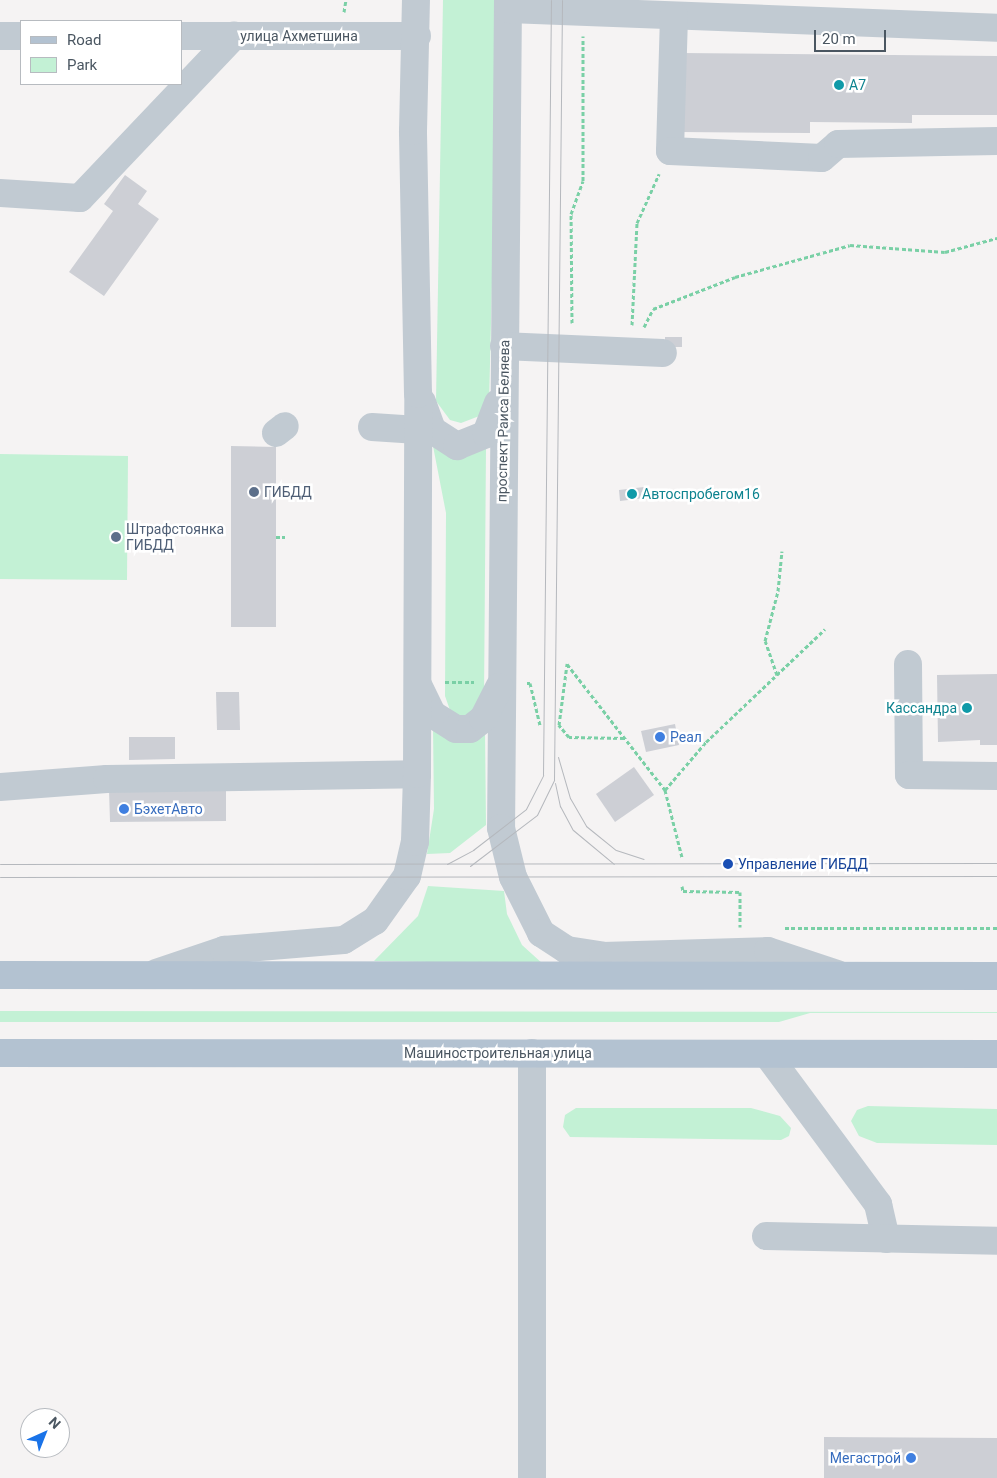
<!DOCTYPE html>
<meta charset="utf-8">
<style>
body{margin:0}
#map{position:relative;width:997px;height:1478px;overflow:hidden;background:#f5f3f3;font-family:Roboto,sans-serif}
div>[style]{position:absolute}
.green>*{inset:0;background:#c3f1d5}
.building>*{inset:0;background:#cdcfd5}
.path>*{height:3px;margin-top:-1.5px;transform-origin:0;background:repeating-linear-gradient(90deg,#7ad0a6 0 4px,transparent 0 6.5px)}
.minor>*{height:28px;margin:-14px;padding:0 14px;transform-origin:14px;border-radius:14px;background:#c1cad2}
.major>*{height:28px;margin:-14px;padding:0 14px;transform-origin:14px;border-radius:14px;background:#b3c2d1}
.tram>*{height:1px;margin:-0.5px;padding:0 0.5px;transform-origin:0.5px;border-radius:0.5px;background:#b5b8bd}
.dots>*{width:14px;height:14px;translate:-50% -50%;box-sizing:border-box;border:2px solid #fff;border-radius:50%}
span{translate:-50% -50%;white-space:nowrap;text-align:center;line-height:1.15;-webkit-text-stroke:5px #fff;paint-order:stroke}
.street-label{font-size:14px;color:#4a5661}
.culture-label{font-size:14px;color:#0d838f}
.left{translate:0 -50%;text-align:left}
.right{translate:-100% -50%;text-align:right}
.service-label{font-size:14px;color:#4e5e75}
.shop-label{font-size:14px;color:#366cbe}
.transit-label{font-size:14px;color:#164399}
.legend{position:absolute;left:20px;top:20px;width:162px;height:65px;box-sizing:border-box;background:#fff;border:1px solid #b7bbc0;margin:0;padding:6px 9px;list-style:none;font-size:15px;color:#4a5661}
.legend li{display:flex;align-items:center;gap:10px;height:25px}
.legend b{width:25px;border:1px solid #b7bbc0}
.north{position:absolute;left:20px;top:1408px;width:50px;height:50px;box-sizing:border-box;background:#fff;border:1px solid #b7bbc0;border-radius:50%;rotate:44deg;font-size:14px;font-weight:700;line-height:20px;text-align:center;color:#4a5661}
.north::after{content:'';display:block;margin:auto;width:18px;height:22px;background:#1a73e8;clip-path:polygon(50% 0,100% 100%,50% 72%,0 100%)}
.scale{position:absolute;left:814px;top:30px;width:72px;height:22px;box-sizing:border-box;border:2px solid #4a5661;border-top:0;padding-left:6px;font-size:15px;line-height:18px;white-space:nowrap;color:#4a5661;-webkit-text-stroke:4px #fff;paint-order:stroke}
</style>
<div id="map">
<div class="green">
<i style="clip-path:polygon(443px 0,499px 0,489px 404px,482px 415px,461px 423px,450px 420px,436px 401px)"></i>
<i style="clip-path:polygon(433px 446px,486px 448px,484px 700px,464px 719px,451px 713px,445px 696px,446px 513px)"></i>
<i style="clip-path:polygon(0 454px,128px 456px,127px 580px,0 579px)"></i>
<i style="clip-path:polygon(433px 727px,485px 731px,486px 825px,450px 853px,427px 854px,434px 809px)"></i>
<i style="clip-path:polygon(428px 886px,504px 891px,507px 914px,522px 945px,543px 964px,374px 961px,418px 916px)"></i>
<i style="clip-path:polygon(0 1011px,997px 1012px,997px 1013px,810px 1013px,779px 1022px,0 1022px)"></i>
<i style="clip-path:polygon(868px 1106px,997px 1109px,997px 1145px,877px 1143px,859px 1136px,851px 1121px,857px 1110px)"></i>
<i style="clip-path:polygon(576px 1108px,751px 1108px,780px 1116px,791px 1128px,789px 1136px,781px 1140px,570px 1137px,563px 1127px,565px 1115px)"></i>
</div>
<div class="building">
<i style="clip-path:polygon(681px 53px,997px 56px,997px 115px,912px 115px,912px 123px,810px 122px,810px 133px,681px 132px)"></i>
<i style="clip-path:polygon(125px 175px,147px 191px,138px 204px,159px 219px,104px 296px,69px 272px,113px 211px,104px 204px)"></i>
<i style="clip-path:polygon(665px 337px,682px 337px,682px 347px,665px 347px)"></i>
<i style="clip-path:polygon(231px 446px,276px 447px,276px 627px,231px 627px)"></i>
<i style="clip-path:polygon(644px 487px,645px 498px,620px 501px,619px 490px)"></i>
<i style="clip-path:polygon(997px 674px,997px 745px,980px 745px,980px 740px,938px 742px,937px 675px)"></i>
<i style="clip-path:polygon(216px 692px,239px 692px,240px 730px,217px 730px)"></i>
<i style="clip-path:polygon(675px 724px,679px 745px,646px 752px,641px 731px)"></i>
<i style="clip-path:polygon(129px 737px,175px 737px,175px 759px,129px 760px)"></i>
<i style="clip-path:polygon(634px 767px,654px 795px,615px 822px,596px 794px)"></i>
<i style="clip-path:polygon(226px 787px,226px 821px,110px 822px,109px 789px)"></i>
<i style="clip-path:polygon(824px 1437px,997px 1438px,997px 1478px,824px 1478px)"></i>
</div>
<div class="path">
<i style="left:344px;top:12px;width:12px;rotate:-81deg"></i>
<i style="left:572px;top:323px;width:109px;rotate:-90.5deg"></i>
<i style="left:571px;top:214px;width:35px;rotate:-70deg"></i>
<i style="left:583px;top:181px;width:145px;rotate:-90deg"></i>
<i style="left:632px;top:325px;width:102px;rotate:-87.2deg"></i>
<i style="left:637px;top:223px;width:54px;rotate:-65.8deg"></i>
<i style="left:644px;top:327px;width:20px;rotate:-63deg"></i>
<i style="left:653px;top:309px;width:88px;rotate:-21.3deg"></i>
<i style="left:735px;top:277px;width:119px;rotate:-15.5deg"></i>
<i style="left:850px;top:245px;width:95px;rotate:4.2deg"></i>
<i style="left:945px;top:252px;width:54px;rotate:-15.1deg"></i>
<i style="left:276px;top:537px;width:9px"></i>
<i style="left:777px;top:675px;width:36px;rotate:-109deg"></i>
<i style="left:765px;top:641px;width:52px;rotate:-75.4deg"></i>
<i style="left:778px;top:591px;width:40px;rotate:-84.3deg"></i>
<i style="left:445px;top:682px;width:29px"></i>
<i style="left:527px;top:683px;width:3px"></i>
<i style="left:530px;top:683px;width:43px;rotate:76.6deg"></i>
<i style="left:624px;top:738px;width:55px;rotate:-179deg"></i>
<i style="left:569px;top:737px;width:16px;rotate:-130deg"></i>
<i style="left:559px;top:725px;width:62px;rotate:-82.5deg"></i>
<i style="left:567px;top:664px;width:160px;rotate:52.1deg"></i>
<i style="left:665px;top:790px;width:69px;rotate:75.8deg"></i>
<i style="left:665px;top:790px;width:63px;rotate:-49.5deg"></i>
<i style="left:706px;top:742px;width:164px;rotate:-43.5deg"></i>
<i style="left:682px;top:886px;width:5px;rotate:79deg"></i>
<i style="left:683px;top:891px;width:57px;rotate:1deg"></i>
<i style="left:740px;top:892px;width:35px;rotate:90deg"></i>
<i style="left:785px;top:928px;width:212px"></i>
</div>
<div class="minor">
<i style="left:508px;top:0;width:828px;rotate:90.48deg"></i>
<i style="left:501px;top:828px;width:50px;rotate:76.2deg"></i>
<i style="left:513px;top:877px;width:63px;rotate:63.4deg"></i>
<i style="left:541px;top:933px;width:31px;rotate:33deg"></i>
<i style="left:567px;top:950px;width:36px;rotate:9deg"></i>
<i style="left:603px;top:956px;width:165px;rotate:-1.7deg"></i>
<i style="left:768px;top:951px;width:73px;rotate:18.4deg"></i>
<i style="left:508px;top:9px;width:489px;rotate:2.2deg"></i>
<i style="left:674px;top:16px;width:135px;rotate:91.7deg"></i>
<i style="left:670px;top:151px;width:152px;rotate:2.6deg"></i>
<i style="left:822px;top:158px;width:21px;rotate:-41deg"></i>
<i style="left:838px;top:144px;width:159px;rotate:-1.1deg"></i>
<i style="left:0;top:36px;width:21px"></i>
<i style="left:181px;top:36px;width:236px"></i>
<i style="left:0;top:193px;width:80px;rotate:3.6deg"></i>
<i style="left:80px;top:198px;width:224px;rotate:-46.5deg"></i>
<i style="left:504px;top:346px;width:159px;rotate:2.5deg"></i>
<i style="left:422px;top:402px;width:30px;rotate:70deg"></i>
<i style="left:432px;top:430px;width:30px;rotate:33deg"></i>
<i style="left:457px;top:446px;width:31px;rotate:-22deg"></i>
<i style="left:486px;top:434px;width:33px;rotate:-69deg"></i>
<i style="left:372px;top:427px;width:46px;rotate:3.7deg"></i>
<i style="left:276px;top:433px;width:11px;rotate:-38deg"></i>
<i style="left:908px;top:664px;width:111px;rotate:89.5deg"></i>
<i style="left:909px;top:775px;width:88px;rotate:0.7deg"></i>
<i style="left:418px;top:685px;width:32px;rotate:64deg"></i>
<i style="left:432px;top:714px;width:28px;rotate:32deg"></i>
<i style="left:456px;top:729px;width:14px"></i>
<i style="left:470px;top:729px;width:16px;rotate:-38deg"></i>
<i style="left:483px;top:719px;width:36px;rotate:-63deg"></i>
<i style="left:0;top:787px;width:107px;rotate:-4.3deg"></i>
<i style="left:107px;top:779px;width:310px;rotate:-0.9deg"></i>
<i style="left:156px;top:973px;width:72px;rotate:-18.7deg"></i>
<i style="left:224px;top:950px;width:120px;rotate:-4.8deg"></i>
<i style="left:344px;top:940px;width:36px;rotate:-32deg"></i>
<i style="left:375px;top:921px;width:55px;rotate:-54.6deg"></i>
<i style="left:407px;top:876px;width:35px;rotate:-77deg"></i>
<i style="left:415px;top:842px;width:68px;rotate:-88.3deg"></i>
<i style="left:417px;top:774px;width:380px;rotate:-89.8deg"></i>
<i style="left:418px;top:394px;width:263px;rotate:-91.1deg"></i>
<i style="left:413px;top:131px;width:131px;rotate:-88.7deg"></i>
<i style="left:532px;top:1053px;width:425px;rotate:90deg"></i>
<i style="left:767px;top:1054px;width:187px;rotate:53.5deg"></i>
<i style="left:878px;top:1204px;width:36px;rotate:77deg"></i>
<i style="left:766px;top:1236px;width:231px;rotate:1.2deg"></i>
</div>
<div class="major">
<i style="left:0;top:975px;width:997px;rotate:0.06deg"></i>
<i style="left:0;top:1053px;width:997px;rotate:0.06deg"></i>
</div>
<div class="tram">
<i style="left:558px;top:757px;width:43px;rotate:73.7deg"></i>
<i style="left:570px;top:798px;width:32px;rotate:60deg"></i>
<i style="left:586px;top:826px;width:38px;rotate:39deg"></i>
<i style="left:616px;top:850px;width:29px;rotate:18deg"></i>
<i style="left:555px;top:783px;width:24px;rotate:78deg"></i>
<i style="left:560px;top:806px;width:27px;rotate:62deg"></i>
<i style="left:573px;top:830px;width:53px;rotate:39.7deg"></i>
<i style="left:0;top:864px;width:997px;rotate:-0.06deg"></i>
<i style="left:447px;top:864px;width:30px;rotate:-28deg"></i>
<i style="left:473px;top:850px;width:67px;rotate:-37.7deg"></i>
<i style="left:526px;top:809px;width:38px;rotate:-63deg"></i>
<i style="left:543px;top:775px;width:775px;rotate:-89.41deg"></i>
<i style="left:470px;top:866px;width:84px;rotate:-37.3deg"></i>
<i style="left:537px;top:815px;width:39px;rotate:-64deg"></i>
<i style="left:554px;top:780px;width:780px;rotate:-89.41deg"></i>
<i style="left:0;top:877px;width:997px;rotate:-0.06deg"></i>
</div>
<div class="dots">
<i style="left:839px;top:85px;background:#0f9aa8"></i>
<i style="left:254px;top:492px;background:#5c6f8a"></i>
<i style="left:632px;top:494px;background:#0f9aa8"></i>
<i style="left:116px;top:537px;background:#5c6f8a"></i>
<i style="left:967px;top:708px;background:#0f9aa8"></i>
<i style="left:660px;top:737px;background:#3f7fe0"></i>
<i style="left:124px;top:809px;background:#3f7fe0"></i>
<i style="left:728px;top:864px;background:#1a4fb4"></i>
<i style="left:911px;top:1458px;background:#3f7fe0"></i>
</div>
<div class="street-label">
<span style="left:299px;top:36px">улица Ахметшина</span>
<span style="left:503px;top:421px;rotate:-89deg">проспект Раиса Беляева</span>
<span style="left:498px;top:1053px">Машиностроительная улица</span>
</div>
<div class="culture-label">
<span class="left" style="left:849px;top:85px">А7</span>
<span class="left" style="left:642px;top:494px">Автоспробегом16</span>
<span class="right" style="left:957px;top:708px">Кассандра</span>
</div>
<div class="service-label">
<span class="left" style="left:264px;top:492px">ГИБДД</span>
<span class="left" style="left:126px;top:537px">Штрафстоянка<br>ГИБДД</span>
</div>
<div class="shop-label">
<span class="left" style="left:670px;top:737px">Реал</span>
<span class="left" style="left:134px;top:809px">БэхетАвто</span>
<span class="right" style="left:901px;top:1458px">Мегастрой</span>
</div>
<div class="transit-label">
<span class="left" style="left:738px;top:864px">Управление ГИБДД</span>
</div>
<ul class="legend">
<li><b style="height:6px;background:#b3c2d1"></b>Road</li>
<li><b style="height:14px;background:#c3f1d5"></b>Park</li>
</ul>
<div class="north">N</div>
<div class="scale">20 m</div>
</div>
